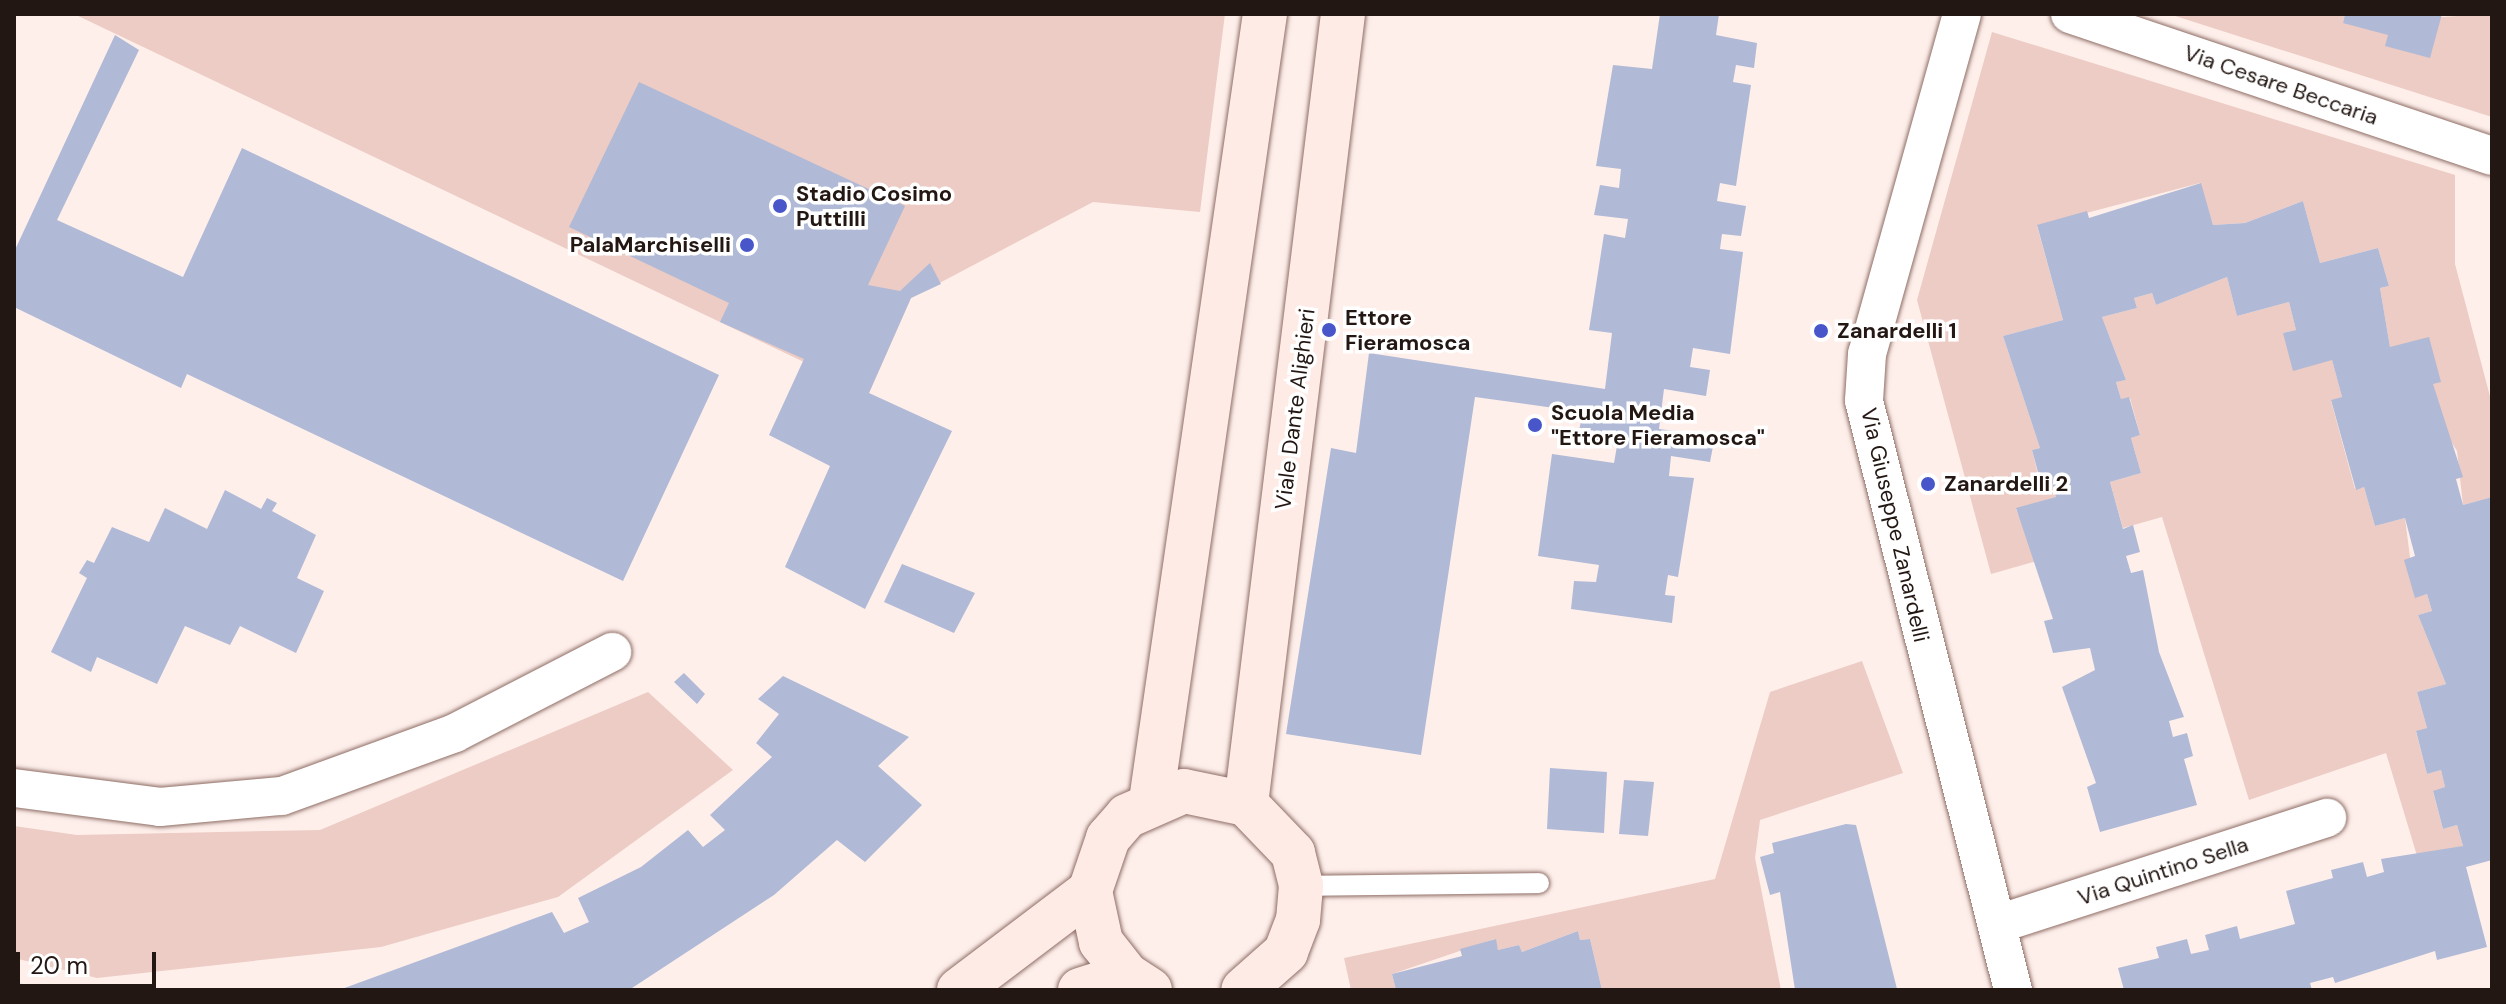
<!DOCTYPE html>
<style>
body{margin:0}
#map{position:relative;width:2506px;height:1004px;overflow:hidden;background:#feefeb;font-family:"DM Sans",sans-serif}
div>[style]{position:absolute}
.green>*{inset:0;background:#ecccc4}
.building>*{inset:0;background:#b0b9d6}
.roads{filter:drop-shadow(0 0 2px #8e6d65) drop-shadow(0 0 2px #8e6d65)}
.lane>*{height:20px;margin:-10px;padding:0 10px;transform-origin:10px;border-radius:10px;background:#fff}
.street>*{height:38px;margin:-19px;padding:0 19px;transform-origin:19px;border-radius:19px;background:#fff}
.secondary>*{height:44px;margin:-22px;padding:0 22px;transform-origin:22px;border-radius:22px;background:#feebe6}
.dots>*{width:22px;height:22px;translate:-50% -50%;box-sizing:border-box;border:4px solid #fff;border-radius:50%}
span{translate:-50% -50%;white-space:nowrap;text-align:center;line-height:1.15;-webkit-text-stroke:7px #fff;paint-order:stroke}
.street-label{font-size:22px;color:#231713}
.poi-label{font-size:22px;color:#231713;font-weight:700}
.left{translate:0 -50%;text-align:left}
.right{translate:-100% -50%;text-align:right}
.frame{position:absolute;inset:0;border:16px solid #231713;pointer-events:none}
.scale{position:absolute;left:16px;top:952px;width:140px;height:36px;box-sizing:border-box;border:4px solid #231713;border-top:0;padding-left:10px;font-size:24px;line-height:28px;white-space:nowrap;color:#231713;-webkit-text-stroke:6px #fff;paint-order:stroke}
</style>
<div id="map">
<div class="green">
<i style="clip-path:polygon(74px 14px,1225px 14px,1200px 212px,1093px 202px,911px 298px,869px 393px)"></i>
<i style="clip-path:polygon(2169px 14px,2345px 14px,2343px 23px,2492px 14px,2492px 117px)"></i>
<i style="clip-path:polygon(1992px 32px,2455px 175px,2455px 264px,2492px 404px,2492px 497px,2463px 505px,2457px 451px,2390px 347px,2380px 288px,2389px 286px,2378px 248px,2320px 263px,2303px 201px,2245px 223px,2213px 225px,2200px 183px,2037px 226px,2063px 320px,2003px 336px,2040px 448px,2032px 450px,2038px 475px,2049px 473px,2056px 497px,2016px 509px,2037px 561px,1991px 574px,1917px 300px)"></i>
<i style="clip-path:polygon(2227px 277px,2237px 316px,2289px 302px,2296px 330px,2283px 333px,2332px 360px,2342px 397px,2331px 401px,2355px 489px,2364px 487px,2375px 526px,2405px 518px,2415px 597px,2427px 594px,2432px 611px,2418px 615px,2446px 684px,2417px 692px,2427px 728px,2416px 732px,2427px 774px,2441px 770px,2445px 787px,2433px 792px,2443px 829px,2457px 825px,2463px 846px,2418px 859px,2386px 753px,2249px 800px,2162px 517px,2123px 528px,2110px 482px,2141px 473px,2131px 438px,2140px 435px,2130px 398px,2121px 399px,2116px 382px,2126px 380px,2102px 317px,2137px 308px,2134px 298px,2152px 293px,2156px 305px)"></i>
<i style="clip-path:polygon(1862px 661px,1903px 773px,1760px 820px,1755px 858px,1781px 990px,1602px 990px,1590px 939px,1580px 940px,1578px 931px,1522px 952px,1519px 945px,1498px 950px,1495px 939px,1392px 974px,1396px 990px,1351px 990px,1344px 958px,1715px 879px,1770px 692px)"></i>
<i style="clip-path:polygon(648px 692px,733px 770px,558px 897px,381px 947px,97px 978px,14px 958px,14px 826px,77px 835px,320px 830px)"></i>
</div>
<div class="building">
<i style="clip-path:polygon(1660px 14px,1719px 14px,1716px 35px,1757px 43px,1754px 68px,1736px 65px,1733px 82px,1751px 85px,1736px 186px,1720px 183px,1717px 201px,1746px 206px,1741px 236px,1722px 234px,1720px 249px,1743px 252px,1730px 354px,1693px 348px,1690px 367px,1710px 370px,1706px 396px,1664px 389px,1659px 429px,1715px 436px,1710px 462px,1671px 456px,1669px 476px,1694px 478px,1678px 577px,1668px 575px,1665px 595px,1675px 596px,1672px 623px,1571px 609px,1574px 581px,1596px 582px,1599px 565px,1538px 556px,1552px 454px,1614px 463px,1617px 446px,1577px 440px,1583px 412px,1475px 397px,1421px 755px,1286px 734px,1331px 448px,1356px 453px,1369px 353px,1605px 389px,1612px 333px,1589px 330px,1604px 234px,1625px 238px,1628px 219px,1594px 215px,1600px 185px,1619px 188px,1621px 169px,1596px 166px,1613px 65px,1652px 69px)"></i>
<i style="clip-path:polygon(2345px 14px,2442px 14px,2430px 58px,2385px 46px,2388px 35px,2343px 23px)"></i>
<i style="clip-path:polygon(115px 35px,139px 50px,57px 220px,183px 277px,242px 148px,719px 375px,623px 581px,187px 374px,181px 388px,14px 307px,14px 252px)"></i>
<i style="clip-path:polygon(639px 82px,905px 206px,868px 285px,900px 291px,930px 263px,941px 284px,911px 298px,869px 393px,952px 431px,865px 609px,785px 567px,830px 466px,769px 435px,804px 359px,720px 322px,729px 303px,569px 227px)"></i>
<i style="clip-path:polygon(2201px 183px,2213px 225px,2245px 223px,2303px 201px,2320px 263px,2378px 248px,2389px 286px,2380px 288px,2390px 347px,2429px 337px,2441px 382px,2433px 384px,2463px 477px,2456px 479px,2463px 505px,2492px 497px,2492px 860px,2466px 867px,2487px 947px,2437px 960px,2435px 951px,2335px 983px,2333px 977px,2310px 983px,2312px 990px,2124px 990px,2118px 968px,2159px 958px,2156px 947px,2187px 939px,2191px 954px,2209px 950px,2205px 935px,2237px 926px,2240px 939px,2295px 924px,2286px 891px,2333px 878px,2331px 870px,2363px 862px,2367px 877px,2384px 872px,2381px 859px,2463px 846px,2457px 825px,2443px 829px,2433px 791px,2445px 787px,2441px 770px,2427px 774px,2416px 731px,2427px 728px,2417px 692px,2446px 684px,2418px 615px,2432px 611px,2427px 594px,2415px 598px,2404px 560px,2415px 556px,2405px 518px,2375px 526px,2364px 487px,2356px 490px,2331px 400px,2342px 397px,2332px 360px,2293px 371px,2283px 333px,2296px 330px,2289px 302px,2237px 316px,2227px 277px,2156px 305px,2152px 293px,2134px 298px,2137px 308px,2102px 317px,2126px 380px,2116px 382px,2121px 399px,2129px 397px,2140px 435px,2131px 438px,2141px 473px,2110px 482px,2123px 529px,2133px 525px,2140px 552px,2126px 556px,2131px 573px,2143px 570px,2159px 652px,2184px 717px,2169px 721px,2173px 737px,2187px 733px,2193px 756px,2184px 759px,2197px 805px,2100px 832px,2087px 787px,2096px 783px,2062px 687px,2095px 670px,2090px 648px,2053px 653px,2044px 621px,2053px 619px,2016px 508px,2056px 497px,2049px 473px,2039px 476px,2032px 450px,2040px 448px,2003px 336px,2063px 320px,2037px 225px,2087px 211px,2089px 218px)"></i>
<i style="clip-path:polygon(225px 490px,261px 509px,267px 498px,277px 503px,272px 511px,316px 535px,297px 578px,324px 591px,296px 653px,240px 626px,230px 645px,185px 626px,157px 684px,97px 657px,91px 672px,51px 652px,87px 578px,79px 573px,87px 560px,94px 563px,112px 527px,149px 542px,165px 508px,207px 529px)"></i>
<i style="clip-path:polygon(902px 564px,975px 593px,954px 633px,884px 602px)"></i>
<i style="clip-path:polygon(684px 673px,705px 694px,697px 704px,674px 682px)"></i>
<i style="clip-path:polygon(783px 676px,909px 737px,878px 766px,922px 805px,865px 862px,837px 840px,774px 895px,629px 990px,339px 990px,552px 912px,564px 933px,589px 922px,578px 898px,641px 867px,688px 830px,703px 847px,725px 830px,710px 815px,772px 757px,756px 743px,779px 714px,758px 699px)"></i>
<i style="clip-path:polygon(1550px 768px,1607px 772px,1604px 833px,1547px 829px)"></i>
<i style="clip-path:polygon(1624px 780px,1654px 782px,1648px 836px,1619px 834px)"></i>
<i style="clip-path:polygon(1846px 824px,1856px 825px,1897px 989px,1795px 990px,1780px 892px,1770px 895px,1760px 857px,1774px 853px,1772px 843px)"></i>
<i style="clip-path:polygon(1578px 931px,1580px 940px,1590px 939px,1602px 990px,1396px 990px,1392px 974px,1462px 956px,1460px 949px,1496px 939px,1498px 950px,1519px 945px,1522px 952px)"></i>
<i style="clip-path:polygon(14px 983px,57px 988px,57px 990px,14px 990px)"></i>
</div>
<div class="roads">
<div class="lane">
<i style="left:1301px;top:886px;width:238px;rotate:-0.7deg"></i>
</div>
<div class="street">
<i style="left:1962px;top:14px;width:353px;rotate:105.6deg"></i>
<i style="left:1867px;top:354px;width:47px;rotate:93.7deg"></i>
<i style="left:1864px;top:401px;width:608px;rotate:75.8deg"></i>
<i style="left:2070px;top:14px;width:445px;rotate:18.6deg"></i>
<i style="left:14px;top:788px;width:147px;rotate:7.4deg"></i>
<i style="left:160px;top:807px;width:122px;rotate:-5.2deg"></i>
<i style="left:282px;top:796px;width:184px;rotate:-20deg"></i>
<i style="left:455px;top:733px;width:177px;rotate:-27.3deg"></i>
<i style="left:1998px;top:924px;width:346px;rotate:-17.9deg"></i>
</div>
<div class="secondary">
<i style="left:1151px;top:801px;width:795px;rotate:-81.76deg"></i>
<i style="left:1246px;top:804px;width:796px;rotate:-83deg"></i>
<i style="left:959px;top:990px;width:164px;rotate:-37.1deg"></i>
<i style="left:1080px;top:990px;width:49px;rotate:-17.7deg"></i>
<i style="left:1150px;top:990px;width:27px;rotate:-147deg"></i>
<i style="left:1127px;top:975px;width:42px;rotate:-128.2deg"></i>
<i style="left:1101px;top:942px;width:52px;rotate:-102.2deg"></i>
<i style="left:1090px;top:891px;width:56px;rotate:-71.2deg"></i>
<i style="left:1108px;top:838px;width:29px;rotate:-49deg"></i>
<i style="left:1127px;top:816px;width:62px;rotate:-23.7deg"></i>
<i style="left:1184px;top:791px;width:63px;rotate:11.8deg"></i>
<i style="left:1246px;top:804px;width:68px;rotate:46.2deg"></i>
<i style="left:1293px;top:853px;width:34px;rotate:76deg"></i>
<i style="left:1301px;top:886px;width:34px;rotate:95deg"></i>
<i style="left:1298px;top:920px;width:34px;rotate:111deg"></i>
<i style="left:1286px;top:952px;width:57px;rotate:138.5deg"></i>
</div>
</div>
<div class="dots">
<i style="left:780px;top:206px;background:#4856ca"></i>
<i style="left:747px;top:245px;background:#4856ca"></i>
<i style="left:1329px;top:330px;background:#4856ca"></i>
<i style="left:1821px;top:331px;background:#4856ca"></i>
<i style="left:1535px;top:425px;background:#4856ca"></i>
<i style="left:1928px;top:484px;background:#4856ca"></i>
</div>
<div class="street-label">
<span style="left:2281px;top:85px;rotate:19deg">Via Cesare Beccaria</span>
<span style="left:1295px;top:409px;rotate:-83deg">Viale Dante Alighieri</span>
<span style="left:1895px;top:525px;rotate:77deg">Via Giuseppe Zanardelli</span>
<span style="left:2163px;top:871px;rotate:-18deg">Via Quintino Sella</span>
</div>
<div class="poi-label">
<span class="left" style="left:796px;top:206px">Stadio Cosimo<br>Puttilli</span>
<span class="right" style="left:731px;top:245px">PalaMarchiselli</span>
<span class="left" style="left:1345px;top:330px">Ettore<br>Fieramosca</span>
<span class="left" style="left:1837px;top:331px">Zanardelli 1</span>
<span class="left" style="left:1551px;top:425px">Scuola Media<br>"Ettore Fieramosca"</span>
<span class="left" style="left:1944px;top:484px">Zanardelli 2</span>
</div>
<div class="frame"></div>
<div class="scale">20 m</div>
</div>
